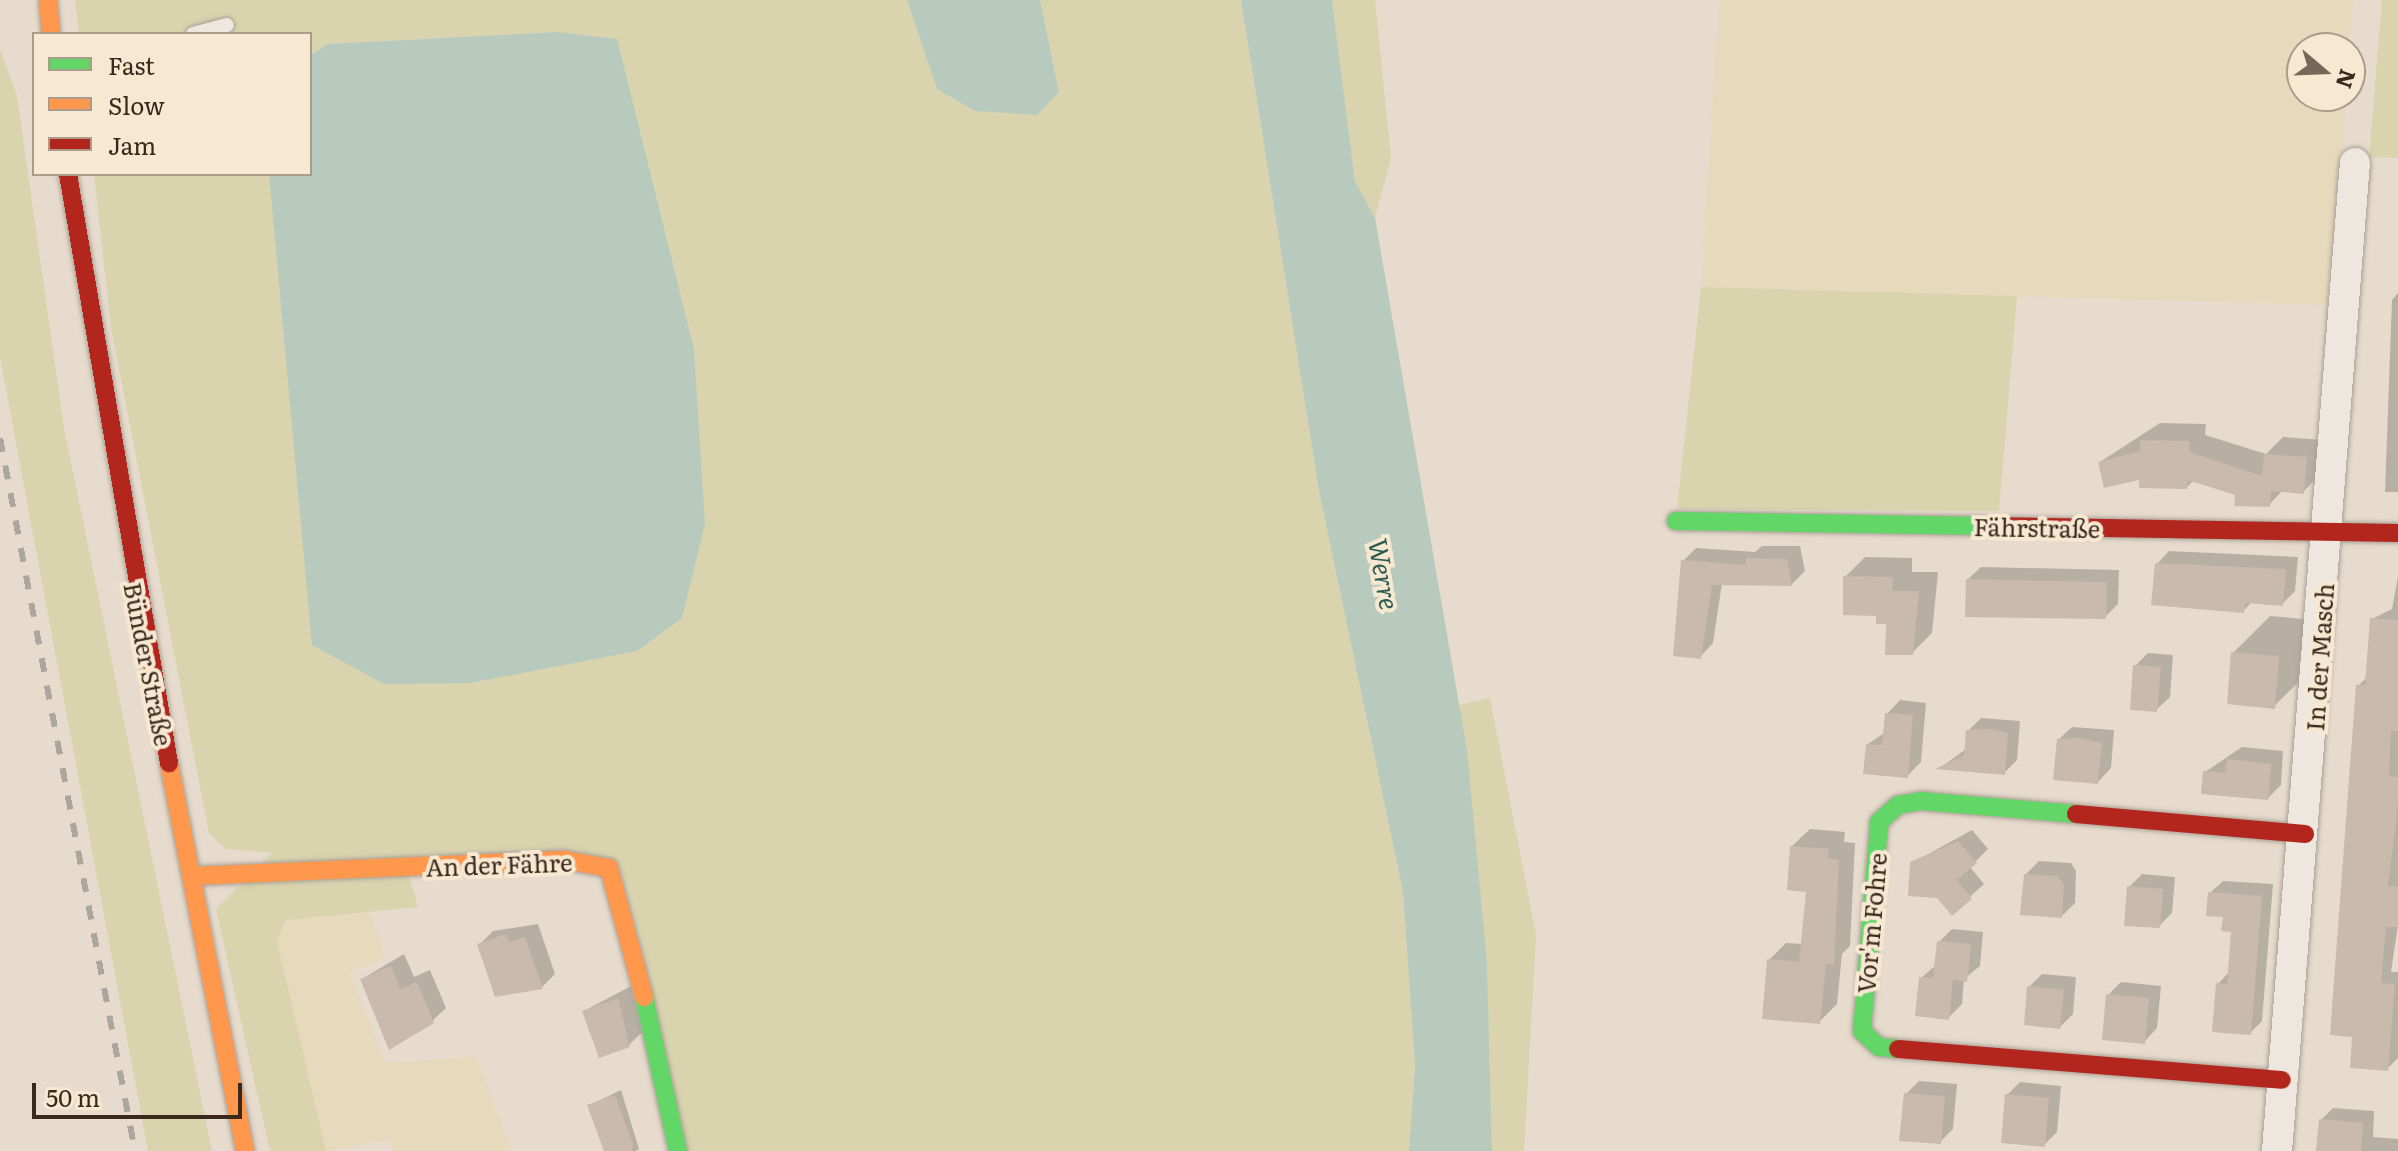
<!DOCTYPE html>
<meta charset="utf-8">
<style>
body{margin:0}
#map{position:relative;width:2398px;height:1151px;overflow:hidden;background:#e6dbcc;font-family:Literata,serif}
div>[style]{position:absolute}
.farmland>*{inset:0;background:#e6d9bc}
.green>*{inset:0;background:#d9d4ae}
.water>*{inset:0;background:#b8cabd}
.shadow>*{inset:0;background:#0003}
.building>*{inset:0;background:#cab9ad}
.roads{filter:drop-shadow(0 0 2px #aba096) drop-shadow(0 0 2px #aba096)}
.lane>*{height:14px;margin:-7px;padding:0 7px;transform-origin:7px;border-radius:7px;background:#ede7df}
.street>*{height:30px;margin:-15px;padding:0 15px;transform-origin:15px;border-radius:15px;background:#ede7df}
.fast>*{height:18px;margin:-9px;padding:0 9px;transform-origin:9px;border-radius:9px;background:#63d668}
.slow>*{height:18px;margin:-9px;padding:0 9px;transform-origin:9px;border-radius:9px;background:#ff974d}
.jam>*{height:18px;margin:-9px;padding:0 9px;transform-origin:9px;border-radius:9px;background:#b3261e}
.rail>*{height:6px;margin-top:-3px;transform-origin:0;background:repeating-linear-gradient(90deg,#aca69f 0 14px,transparent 0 28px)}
span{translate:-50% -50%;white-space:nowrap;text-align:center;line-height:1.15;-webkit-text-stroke:8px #f7e8d2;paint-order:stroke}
.street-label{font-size:24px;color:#3a281d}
.water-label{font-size:26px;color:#2c5b52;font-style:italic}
.legend{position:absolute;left:32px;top:32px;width:280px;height:144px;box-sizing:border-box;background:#f7e8d2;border:2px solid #ab9b8a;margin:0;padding:10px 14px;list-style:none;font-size:24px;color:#3a281d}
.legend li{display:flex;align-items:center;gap:16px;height:40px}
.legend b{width:40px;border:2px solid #ab9b8a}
.north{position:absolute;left:2286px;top:32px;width:80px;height:80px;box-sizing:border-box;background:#f7e8d2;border:2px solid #ab9b8a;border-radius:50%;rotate:109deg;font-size:22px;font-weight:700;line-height:32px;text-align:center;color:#3a281d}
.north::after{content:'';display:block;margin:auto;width:28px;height:36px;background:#76675a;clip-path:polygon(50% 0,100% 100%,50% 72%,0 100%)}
.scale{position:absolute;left:32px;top:1083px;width:210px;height:36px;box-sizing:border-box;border:4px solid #3a281d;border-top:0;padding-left:10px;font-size:24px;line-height:28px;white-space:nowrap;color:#3a281d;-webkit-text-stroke:6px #f7e8d2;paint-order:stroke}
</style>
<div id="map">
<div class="farmland">
<i style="clip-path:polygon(1719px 0,2353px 0,2349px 48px,2302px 48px,2302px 96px,2346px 96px,2331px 305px,1701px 287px)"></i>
<i style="clip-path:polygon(369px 912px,385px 957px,349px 972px,385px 1063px,476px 1057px,512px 1151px,393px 1151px,388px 1140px,326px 1151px,277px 941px,286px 920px)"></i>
</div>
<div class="green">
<i style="clip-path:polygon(75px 0,907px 0,937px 89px,1059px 92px,1040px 0,1241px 0,1319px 491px,1403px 892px,1415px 1066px,1409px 1151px,683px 1151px,621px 870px,404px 859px,418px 907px,286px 920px,277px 941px,326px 1151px,270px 1151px,216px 909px,272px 853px,226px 849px,209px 833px,111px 328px,94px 174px,269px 174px,292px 404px,556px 32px,327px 44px,310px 56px,310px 34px,79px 34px)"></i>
<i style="clip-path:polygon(1332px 0,1375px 0,1391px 158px,1375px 218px,1355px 181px)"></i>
<i style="clip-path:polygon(2382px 0,2398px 0,2398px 158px,2369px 157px)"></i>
<i style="clip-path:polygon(0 49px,17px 96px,64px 428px,212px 1151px,148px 1151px,0 357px)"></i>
<i style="clip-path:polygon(1701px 287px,2017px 296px,1999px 511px,1677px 509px)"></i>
<i style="clip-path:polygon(1490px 698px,1536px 935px,1524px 1151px,1492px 1151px,1487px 963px,1459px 705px)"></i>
</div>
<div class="water">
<i style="clip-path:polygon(907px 0,1040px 0,1059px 92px,1037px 115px,975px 111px,937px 89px)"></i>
<i style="clip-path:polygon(1241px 0,1332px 0,1355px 181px,1375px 218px,1467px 750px,1487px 963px,1492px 1151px,1409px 1151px,1415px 1066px,1403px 892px,1319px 491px)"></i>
<i style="clip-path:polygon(557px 32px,617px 39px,694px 349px,705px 524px,682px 618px,637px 651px,470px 683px,384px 684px,312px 645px,269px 174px,310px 174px,310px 56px,327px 44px)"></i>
</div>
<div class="shadow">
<i style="clip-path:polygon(2398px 293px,2398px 492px,2385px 492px,2392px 300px)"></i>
<i style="clip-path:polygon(2160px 423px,2206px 424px,2205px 435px,2266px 454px,2283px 437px,2324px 440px,2321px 474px,2303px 492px,2283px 490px,2269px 505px,2194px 480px,2187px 487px,2100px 462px)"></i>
<i style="clip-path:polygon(1762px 546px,1800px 546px,1805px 571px,1792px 584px,1722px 583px,1713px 643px,1700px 657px,1683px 561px,1696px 548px,1755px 552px)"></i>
<i style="clip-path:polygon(2169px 551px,2298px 557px,2295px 591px,2282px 604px,2253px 601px,2243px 611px,2157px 564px)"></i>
<i style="clip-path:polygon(1865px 557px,1912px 558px,1912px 572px,1938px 572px,1932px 633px,1912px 653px,1845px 577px)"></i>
<i style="clip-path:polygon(1981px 567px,2119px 570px,2118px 604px,2105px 617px,1967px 580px)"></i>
<i style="clip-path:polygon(2398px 577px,2398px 925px,2391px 972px,2398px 972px,2398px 1058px,2387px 1069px,2358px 686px,2368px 676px,2372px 619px,2392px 609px)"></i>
<i style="clip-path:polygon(2270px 616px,2315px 620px,2311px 670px,2274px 706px,2233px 653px)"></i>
<i style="clip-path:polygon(2148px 653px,2173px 655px,2170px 697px,2156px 710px,2135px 666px)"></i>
<i style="clip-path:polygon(1900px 700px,1926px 703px,1921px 762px,1907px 776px,1868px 744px,1886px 732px,1887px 714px)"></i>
<i style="clip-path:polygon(1981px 718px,2020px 721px,2017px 760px,2004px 773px,1940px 768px,1966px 749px,1968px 731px)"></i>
<i style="clip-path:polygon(2072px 727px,2114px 730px,2111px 768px,2098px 782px,2058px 740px)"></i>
<i style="clip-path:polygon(2242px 747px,2283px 751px,2281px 785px,2268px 798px,2205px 772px)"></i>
<i style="clip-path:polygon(1810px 829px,1845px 832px,1844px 842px,1855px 843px,1850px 946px,1842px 954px,1837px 1004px,1820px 1021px,1769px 960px,1786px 943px,1803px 944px,1808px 890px,1792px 846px)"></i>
<i style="clip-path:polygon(1972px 830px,1988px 849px,1970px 867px,1984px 884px,1952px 913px,1912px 863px)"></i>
<i style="clip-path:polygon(2039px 861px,2071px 863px,2076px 871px,2075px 903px,2062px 916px,2025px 875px)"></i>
<i style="clip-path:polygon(2142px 874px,2175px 877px,2172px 913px,2159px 926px,2129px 887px)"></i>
<i style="clip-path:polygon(2223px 881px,2273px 884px,2262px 1021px,2250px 1033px,2218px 984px,2230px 971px,2233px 930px,2210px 893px)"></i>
<i style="clip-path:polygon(538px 924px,555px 974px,542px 987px,480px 944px,493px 931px)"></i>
<i style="clip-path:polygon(1952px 929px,1983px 932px,1980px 966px,1964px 979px,1962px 1004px,1948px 1018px,1921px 978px,1936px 965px,1939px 942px)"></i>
<i style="clip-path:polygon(404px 954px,414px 977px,430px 970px,446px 1008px,432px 1021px,362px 979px)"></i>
<i style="clip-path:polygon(2042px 974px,2076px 977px,2073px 1014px,2060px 1027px,2029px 987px)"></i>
<i style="clip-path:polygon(2121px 982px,2161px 986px,2157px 1028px,2144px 1042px,2108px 995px)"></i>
<i style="clip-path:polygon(631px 986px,642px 1032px,629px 1045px,584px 1011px)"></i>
<i style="clip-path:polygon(1919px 1081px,1957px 1084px,1953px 1129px,1940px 1142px,1906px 1094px)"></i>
<i style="clip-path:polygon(2020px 1082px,2061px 1086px,2057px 1132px,2044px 1145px,2007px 1095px)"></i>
<i style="clip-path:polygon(621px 1090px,639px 1149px,636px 1151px,606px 1151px,590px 1105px)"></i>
<i style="clip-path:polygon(2333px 1108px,2374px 1111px,2373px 1137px,2398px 1139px,2398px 1151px,2318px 1151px,2321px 1120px)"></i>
</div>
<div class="building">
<i style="clip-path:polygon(2140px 440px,2189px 441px,2189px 452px,2262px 476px,2264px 454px,2307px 457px,2304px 494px,2271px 491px,2270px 507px,2234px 506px,2235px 495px,2188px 480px,2187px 489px,2139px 488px,2139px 480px,2104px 488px,2098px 462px,2140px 451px)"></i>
<i style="clip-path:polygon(1746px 558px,1787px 559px,1792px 586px,1712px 585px,1701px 659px,1673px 656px,1681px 560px,1746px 565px)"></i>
<i style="clip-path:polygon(2155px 563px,2286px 569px,2283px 606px,2245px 603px,2244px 613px,2151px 605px)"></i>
<i style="clip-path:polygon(1843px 576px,1893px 577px,1892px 591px,1919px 591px,1913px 655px,1885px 655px,1886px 624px,1876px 624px,1876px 616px,1843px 615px)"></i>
<i style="clip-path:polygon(1966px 579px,2107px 582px,2106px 619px,1965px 617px)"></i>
<i style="clip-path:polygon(2370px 618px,2398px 620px,2398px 731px,2391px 731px,2389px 776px,2398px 777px,2398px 805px,2388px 886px,2398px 887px,2398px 927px,2386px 927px,2381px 983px,2395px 984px,2388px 1071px,2350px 1068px,2352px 1037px,2330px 1035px,2356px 685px,2365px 685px)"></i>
<i style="clip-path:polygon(2231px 652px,2279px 656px,2275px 709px,2227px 704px)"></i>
<i style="clip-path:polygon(2133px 665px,2161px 667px,2157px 712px,2130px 710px)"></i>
<i style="clip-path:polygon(1885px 713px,1913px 715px,1908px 778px,1863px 774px,1866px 744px,1882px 745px)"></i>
<i style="clip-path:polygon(1991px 729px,2008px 733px,2005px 775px,1935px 769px,1964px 755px,1966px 730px)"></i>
<i style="clip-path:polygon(2081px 738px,2102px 743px,2098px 784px,2053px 780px,2057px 739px)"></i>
<i style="clip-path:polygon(2227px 759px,2271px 764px,2268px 800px,2201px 794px,2203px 771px,2225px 773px)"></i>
<i style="clip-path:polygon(1958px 841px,1977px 863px,1957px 880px,1972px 899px,1952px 916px,1937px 898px,1908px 896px,1910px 862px)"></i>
<i style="clip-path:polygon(1790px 846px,1829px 849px,1828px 858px,1839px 860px,1834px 965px,1826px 964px,1820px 1024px,1762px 1019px,1767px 959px,1799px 962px,1806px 892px,1787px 890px)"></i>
<i style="clip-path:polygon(2024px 874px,2057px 876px,2064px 885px,2062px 918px,2020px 915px)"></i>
<i style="clip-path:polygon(2127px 886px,2163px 889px,2160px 928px,2124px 926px)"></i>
<i style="clip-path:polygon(2208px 892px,2262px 896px,2251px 1035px,2212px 1032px,2216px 983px,2227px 984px,2231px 932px,2221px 931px,2223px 917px,2206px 916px)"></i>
<i style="clip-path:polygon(506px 934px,509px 942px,525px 937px,543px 989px,495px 997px,477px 944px)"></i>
<i style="clip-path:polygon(1937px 941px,1971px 944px,1967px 982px,1953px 980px,1949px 1020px,1915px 1016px,1919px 977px,1933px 978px)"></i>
<i style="clip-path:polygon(391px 966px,400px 989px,417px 982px,434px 1023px,389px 1050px,360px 979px)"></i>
<i style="clip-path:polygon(2027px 986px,2064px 990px,2060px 1029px,2024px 1025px)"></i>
<i style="clip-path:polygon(2106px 994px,2149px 998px,2145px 1044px,2102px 1040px)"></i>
<i style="clip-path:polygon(618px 998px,630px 1047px,599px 1058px,582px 1011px)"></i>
<i style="clip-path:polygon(1904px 1093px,1945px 1096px,1941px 1144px,1899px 1141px)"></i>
<i style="clip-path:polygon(2005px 1094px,2049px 1098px,2045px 1147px,2001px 1143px)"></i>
<i style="clip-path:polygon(615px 1095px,633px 1144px,632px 1151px,604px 1151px,587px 1105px)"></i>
<i style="clip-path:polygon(2319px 1119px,2363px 1123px,2361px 1151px,2316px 1151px)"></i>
</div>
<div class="roads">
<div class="lane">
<i style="left:193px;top:34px;width:35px;rotate:-15deg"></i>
</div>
<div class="street">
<i style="left:2277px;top:1151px;width:991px;rotate:-85.49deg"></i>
</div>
<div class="fast">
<i style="left:1676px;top:521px;width:314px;rotate:0.9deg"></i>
<i style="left:644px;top:997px;width:158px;rotate:77.6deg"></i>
<i style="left:1898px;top:1049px;width:19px;rotate:-174deg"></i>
<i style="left:1879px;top:1047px;width:23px;rotate:-137deg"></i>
<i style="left:1862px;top:1031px;width:210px;rotate:-85.3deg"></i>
<i style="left:1879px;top:822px;width:25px;rotate:-42deg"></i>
<i style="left:1898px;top:805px;width:23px;rotate:-10deg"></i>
<i style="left:1921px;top:801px;width:156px;rotate:4.8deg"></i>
</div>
<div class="slow">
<i style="left:48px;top:0;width:34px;rotate:85deg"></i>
<i style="left:169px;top:763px;width:395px;rotate:78.9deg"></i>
<i style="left:192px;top:876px;width:373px;rotate:-2.5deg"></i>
<i style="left:565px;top:860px;width:45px;rotate:10.3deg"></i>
<i style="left:609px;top:868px;width:134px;rotate:74.8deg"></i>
</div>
<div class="jam">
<i style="left:68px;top:174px;width:598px;rotate:80.27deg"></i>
<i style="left:1990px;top:526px;width:408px;rotate:1deg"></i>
<i style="left:2076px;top:814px;width:230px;rotate:5deg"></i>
<i style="left:1898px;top:1049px;width:385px;rotate:4.6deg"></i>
</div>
</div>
<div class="rail">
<i style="left:0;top:438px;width:726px;rotate:79.28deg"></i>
</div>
<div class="street-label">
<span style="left:2037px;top:527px;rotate:1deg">Fährstraße</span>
<span style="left:2319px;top:657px;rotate:-86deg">In der Masch</span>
<span style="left:149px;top:664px;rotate:79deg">Bünder Straße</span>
<span style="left:499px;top:864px;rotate:-2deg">An der Fähre</span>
<span style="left:1871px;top:923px;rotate:-85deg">Vor'm Fohre</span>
</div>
<div class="water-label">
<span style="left:1385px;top:574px;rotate:80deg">Werre</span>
</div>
<ul class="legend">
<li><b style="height:10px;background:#63d668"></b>Fast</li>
<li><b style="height:10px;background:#ff974d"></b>Slow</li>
<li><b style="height:10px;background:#b3261e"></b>Jam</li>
</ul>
<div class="north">N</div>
<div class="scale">50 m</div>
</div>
